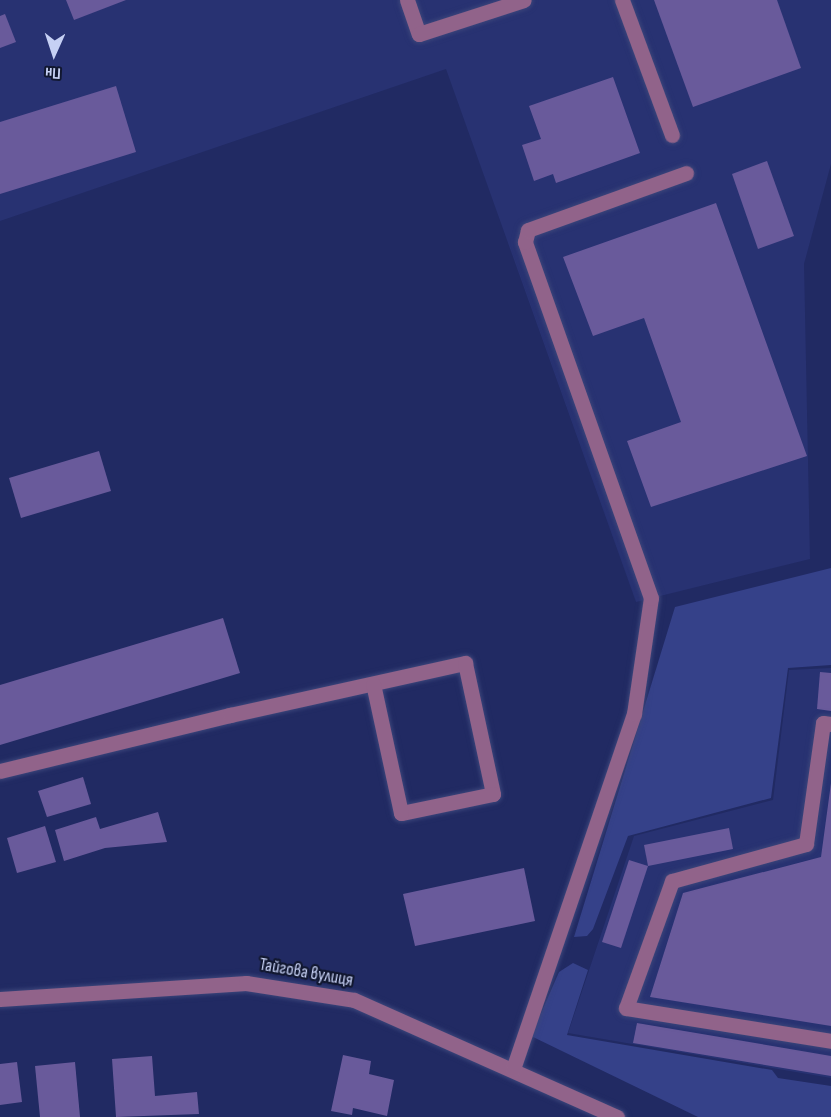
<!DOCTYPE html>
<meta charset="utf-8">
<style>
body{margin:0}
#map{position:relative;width:831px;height:1117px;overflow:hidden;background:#212a63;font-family:"Sofia Sans Condensed",sans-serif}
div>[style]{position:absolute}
.built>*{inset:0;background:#283272}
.green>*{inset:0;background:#354189}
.building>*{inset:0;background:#695a9b}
.roads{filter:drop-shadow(0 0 2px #3b457a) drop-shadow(0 0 2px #3b457a)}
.minor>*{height:15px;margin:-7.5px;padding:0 7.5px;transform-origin:7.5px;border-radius:7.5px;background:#91638a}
span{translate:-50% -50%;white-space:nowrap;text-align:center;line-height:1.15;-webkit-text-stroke:4.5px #111730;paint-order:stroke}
.street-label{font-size:18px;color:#c6d0f4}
.north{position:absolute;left:24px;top:24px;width:60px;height:60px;-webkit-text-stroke:4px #111730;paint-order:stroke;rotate:183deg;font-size:16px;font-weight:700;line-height:24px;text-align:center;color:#c6d0f4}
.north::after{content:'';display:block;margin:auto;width:21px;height:27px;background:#c6d0f4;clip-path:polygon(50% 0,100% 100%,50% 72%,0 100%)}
</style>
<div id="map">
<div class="built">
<i style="clip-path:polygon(0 0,831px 0,831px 164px,804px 264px,810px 559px,636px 602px,446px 69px,0 221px)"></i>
<i style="clip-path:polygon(831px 668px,831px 1078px,568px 1033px,634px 836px,773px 800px,789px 670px)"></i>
</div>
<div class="green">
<i style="clip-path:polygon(831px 568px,831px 665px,788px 668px,771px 798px,628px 836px,593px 929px,587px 936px,574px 937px,675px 607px)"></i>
<i style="clip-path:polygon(573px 963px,588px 970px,567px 1035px,772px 1070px,778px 1078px,831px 1086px,831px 1117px,698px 1117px,531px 1036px,559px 972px)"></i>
</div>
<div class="building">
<i style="clip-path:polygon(66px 0,126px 0,74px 20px)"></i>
<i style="clip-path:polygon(654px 0,777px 0,801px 68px,693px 107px)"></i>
<i style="clip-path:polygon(5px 14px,16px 42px,0 48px,0 16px)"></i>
<i style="clip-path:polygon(613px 77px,640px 153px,556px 183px,553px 174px,534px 181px,522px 145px,541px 139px,529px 106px)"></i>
<i style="clip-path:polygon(116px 86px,136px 152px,0 194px,0 122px)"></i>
<i style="clip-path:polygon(767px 161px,794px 236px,758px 249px,732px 174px)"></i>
<i style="clip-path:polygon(716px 203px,807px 456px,651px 507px,627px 441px,681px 422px,644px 318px,593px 336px,563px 257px)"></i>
<i style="clip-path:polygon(99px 451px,111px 491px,21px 518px,9px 478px)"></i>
<i style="clip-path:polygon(223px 618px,240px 673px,0 745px,0 685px)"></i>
<i style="clip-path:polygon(820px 672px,831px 673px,831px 711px,817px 709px)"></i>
<i style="clip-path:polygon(83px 777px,91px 804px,47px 817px,38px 791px)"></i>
<i style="clip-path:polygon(831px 783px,831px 1026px,650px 997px,683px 893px,821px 857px)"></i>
<i style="clip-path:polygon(158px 812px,167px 842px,105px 848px,64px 861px,55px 830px,96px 817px,100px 829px)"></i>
<i style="clip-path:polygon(45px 826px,56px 862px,17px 873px,7px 838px)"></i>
<i style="clip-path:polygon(729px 828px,733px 849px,648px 866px,644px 845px)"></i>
<i style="clip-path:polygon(629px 860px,648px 866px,621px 948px,602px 942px)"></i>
<i style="clip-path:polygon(524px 868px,535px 921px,415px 946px,403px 894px)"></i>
<i style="clip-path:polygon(637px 1023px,831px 1056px,831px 1076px,633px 1043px)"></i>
<i style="clip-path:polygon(343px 1055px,371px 1061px,369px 1074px,394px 1080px,387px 1116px,353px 1108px,352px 1115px,331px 1111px)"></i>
<i style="clip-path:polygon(152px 1056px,155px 1096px,197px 1092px,199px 1114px,116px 1117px,112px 1059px)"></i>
<i style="clip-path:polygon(17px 1062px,22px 1102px,0 1105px,0 1064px)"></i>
<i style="clip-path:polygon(75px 1062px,80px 1117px,40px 1117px,35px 1066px)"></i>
</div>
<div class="roads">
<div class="minor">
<i style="left:407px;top:0;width:36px;rotate:71deg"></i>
<i style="left:419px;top:34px;width:110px;rotate:-17.9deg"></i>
<i style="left:622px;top:0;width:144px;rotate:69.7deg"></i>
<i style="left:831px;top:724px;width:8px;rotate:-173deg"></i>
<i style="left:823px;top:723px;width:122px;rotate:98deg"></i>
<i style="left:806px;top:844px;width:139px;rotate:164.6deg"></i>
<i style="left:672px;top:881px;width:135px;rotate:109.9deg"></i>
<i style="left:626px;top:1008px;width:208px;rotate:9.1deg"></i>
<i style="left:0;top:771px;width:237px;rotate:-13.7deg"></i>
<i style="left:230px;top:715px;width:241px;rotate:-12.5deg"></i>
<i style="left:465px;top:663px;width:134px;rotate:77.9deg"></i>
<i style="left:493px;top:794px;width:94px;rotate:168.3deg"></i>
<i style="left:401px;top:813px;width:132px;rotate:-102.2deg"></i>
<i style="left:0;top:999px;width:247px;rotate:-3.7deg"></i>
<i style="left:246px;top:983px;width:109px;rotate:8.9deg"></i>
<i style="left:354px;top:1000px;width:288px;rotate:24deg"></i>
<i style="left:513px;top:1069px;width:375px;rotate:-71.2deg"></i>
<i style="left:634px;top:714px;width:117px;rotate:-81.7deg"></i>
<i style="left:651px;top:598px;width:378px;rotate:-109.5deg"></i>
<i style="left:525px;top:242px;width:12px;rotate:-76deg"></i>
<i style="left:528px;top:230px;width:168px;rotate:-19.8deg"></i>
</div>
</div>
<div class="street-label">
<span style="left:306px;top:973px;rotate:10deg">Тайгова вулиця</span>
</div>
<div class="north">Пн</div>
</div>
